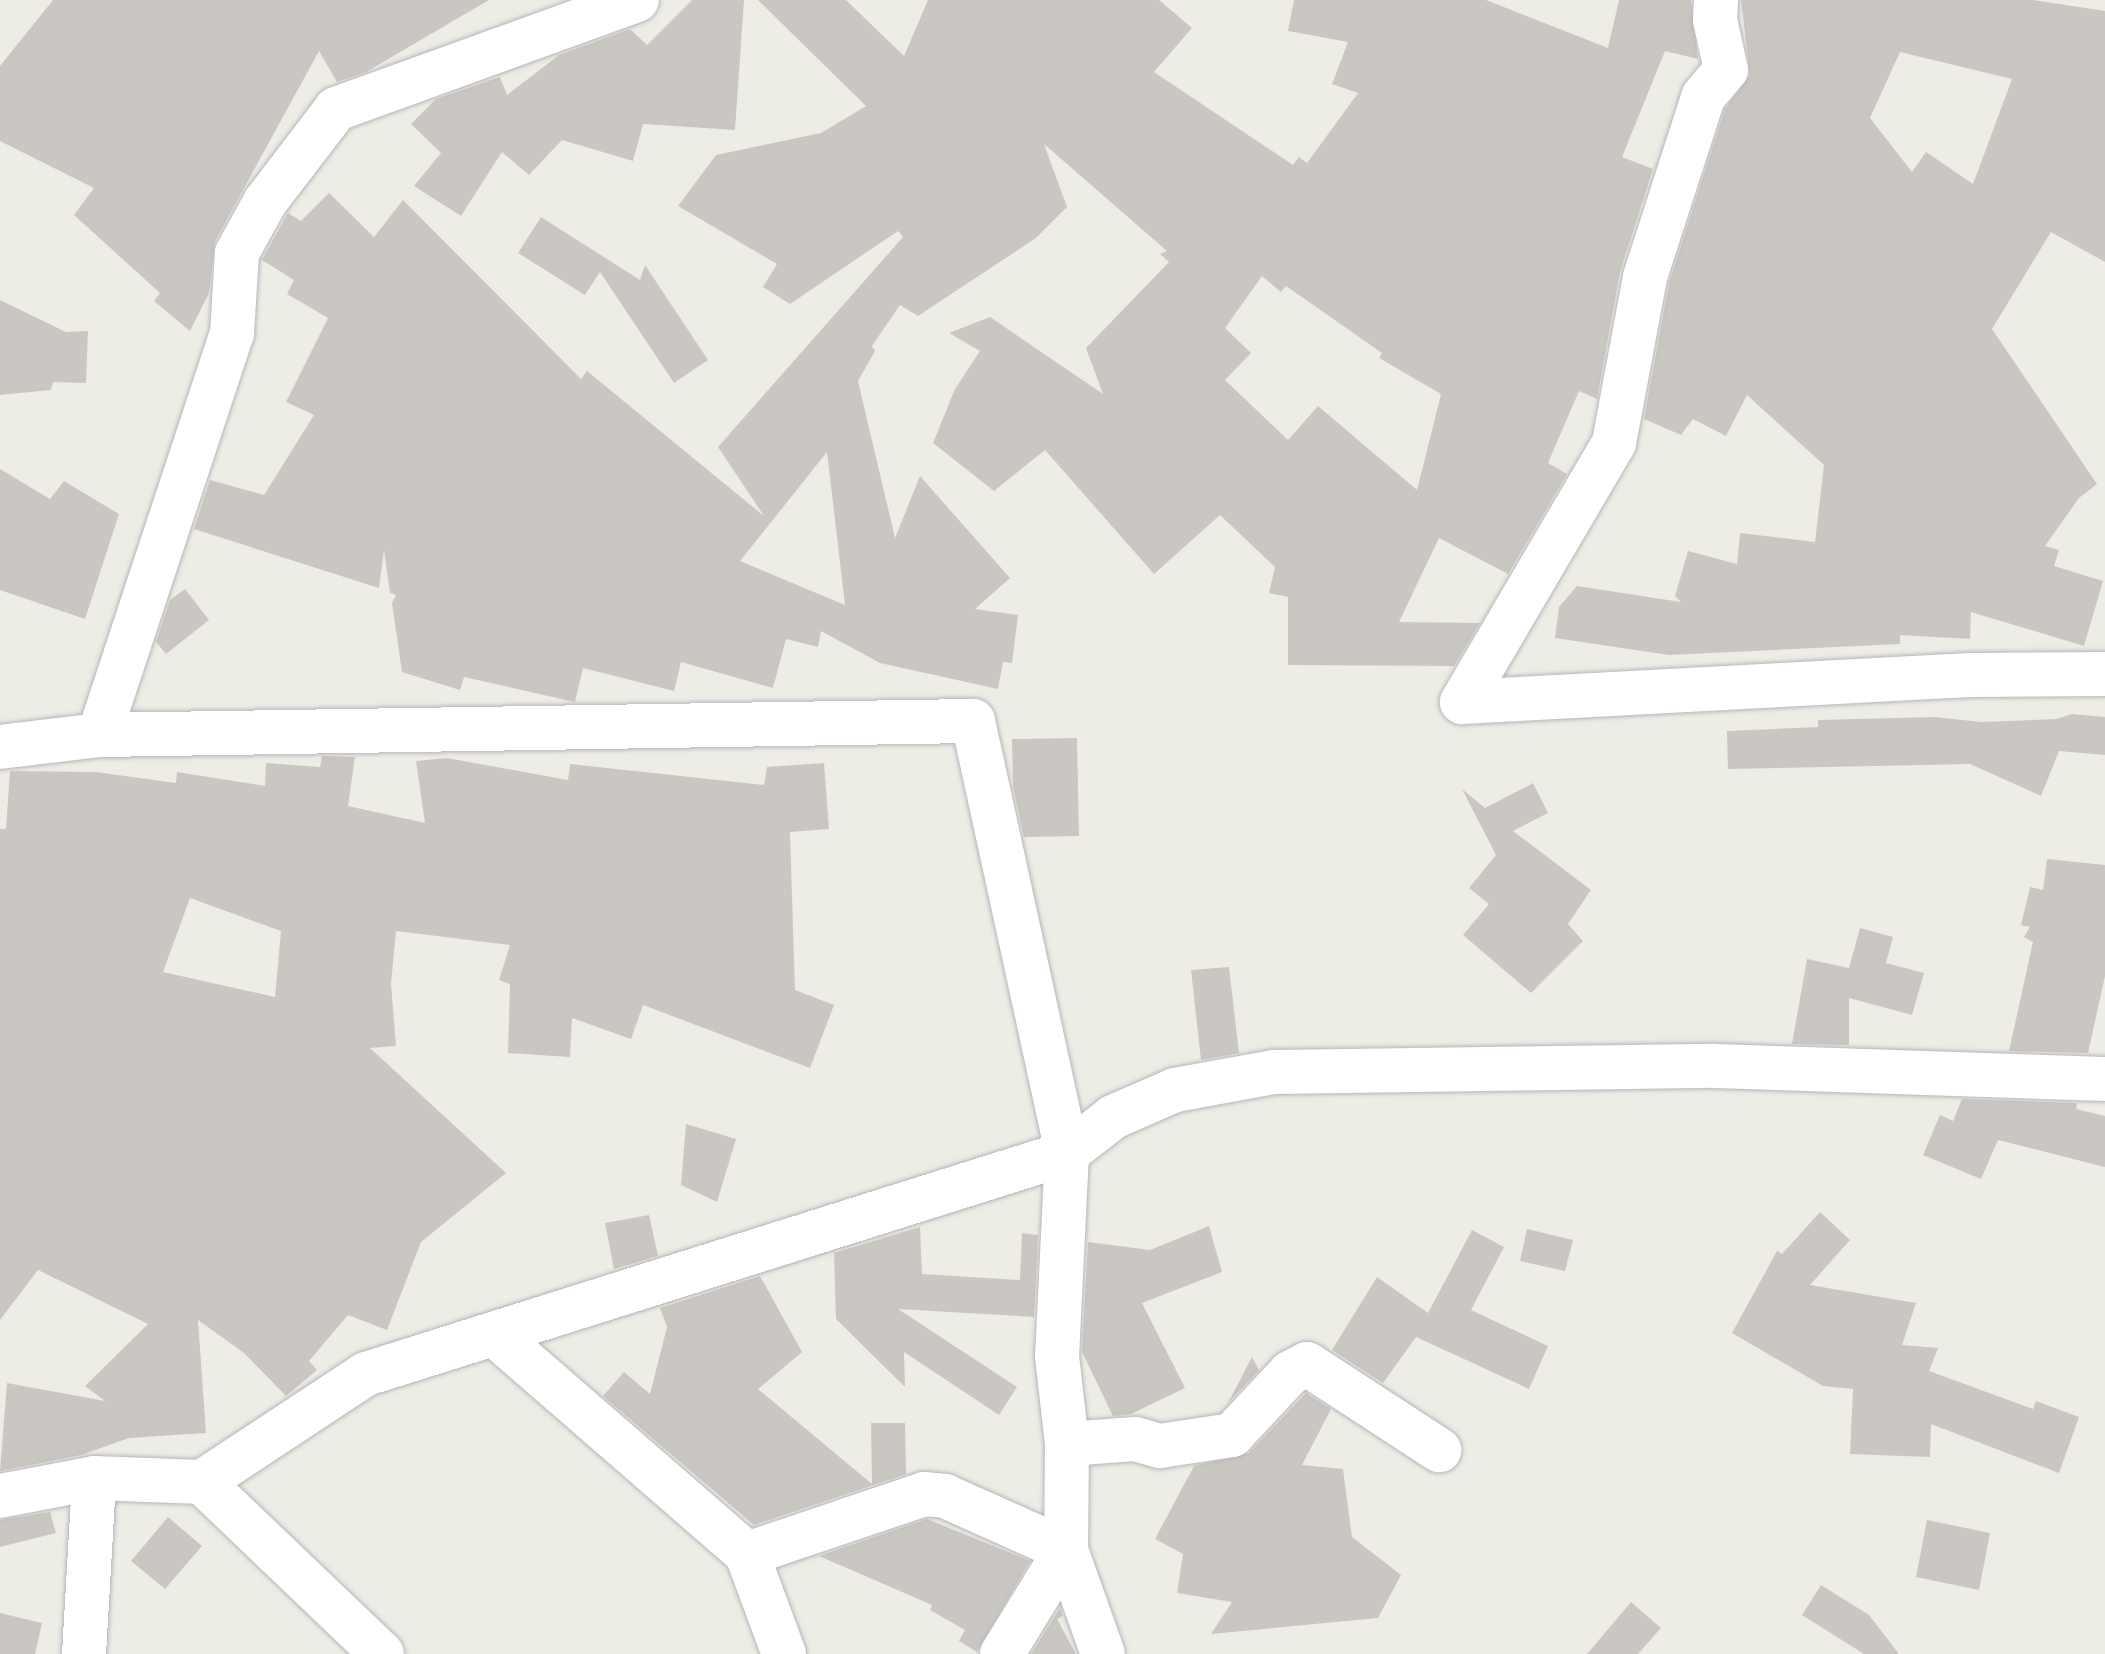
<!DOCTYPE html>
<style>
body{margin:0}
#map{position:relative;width:2105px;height:1654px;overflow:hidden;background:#eeede5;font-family:"PT Sans Narrow",sans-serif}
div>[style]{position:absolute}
.building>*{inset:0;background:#cac7c2}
.roads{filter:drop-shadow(0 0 2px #b5b6bb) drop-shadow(0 0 2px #b5b6bb)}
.minor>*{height:44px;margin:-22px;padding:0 22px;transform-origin:22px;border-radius:22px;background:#fff}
span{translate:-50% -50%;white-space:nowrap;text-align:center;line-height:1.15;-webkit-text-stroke:7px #fff;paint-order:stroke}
</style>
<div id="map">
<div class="building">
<i style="clip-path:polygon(53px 0,489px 0,366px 72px,337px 82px,319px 51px,215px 241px,209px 293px,190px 331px,154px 301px,160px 293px,74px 215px,94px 188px,0 141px,0 66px)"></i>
<i style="clip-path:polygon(692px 0,744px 0,735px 130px,643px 124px,633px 161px,562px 140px,529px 175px,502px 152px,461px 216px,414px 186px,441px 153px,411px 124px,436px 99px,500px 77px,507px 95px,559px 55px,630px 29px,647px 45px)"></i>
<i style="clip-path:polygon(evenodd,758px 0,846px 0,904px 56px,928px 0,1159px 0,1192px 28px,1154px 72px,1293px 165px,1299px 157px,1307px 163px,1358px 93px,1332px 84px,1348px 42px,1288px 31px,1294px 0,1486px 0,1608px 48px,1619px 0,1691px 0,1698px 59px,1665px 51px,1622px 157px,1653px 169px,1620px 272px,1597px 399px,1579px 391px,1548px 463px,1567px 474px,1508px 574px,1439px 538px,1399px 622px,1480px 623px,1454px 666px,1288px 665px,1288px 597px,1269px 593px,1275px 567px,1220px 515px,1154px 574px,1045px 450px,994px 491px,933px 443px,955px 389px,980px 351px,949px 333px,990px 317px,1103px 394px,1086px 348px,1169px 262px,1160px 254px,1167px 251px,1044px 144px,1067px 207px,1036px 238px,918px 316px,900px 305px,872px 346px,875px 351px,858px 381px,895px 538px,920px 476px,1010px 578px,975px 609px,1018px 615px,1012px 663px,1003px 662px,998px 689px,880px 663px,821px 631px,818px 647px,786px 639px,773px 688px,681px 662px,674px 691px,583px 668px,575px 702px,464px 677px,460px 690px,402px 672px,392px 603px,396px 595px,390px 593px,384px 550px,379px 588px,194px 529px,210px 480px,264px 495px,314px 415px,286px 402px,328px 318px,287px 294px,294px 280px,262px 260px,288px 213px,301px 221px,329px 193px,374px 237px,403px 200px,581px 379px,587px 371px,764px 516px,718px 447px,903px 237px,898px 231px,790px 304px,763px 287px,777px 264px,678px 206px,716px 155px,821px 133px,866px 106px,758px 0,1262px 276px,1281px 292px,1286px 286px,1382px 353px,1379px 358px,1441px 394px,1417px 490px,1318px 406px,1288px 440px,1225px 380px,1251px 353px,1225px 328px,1262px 276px,758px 0,827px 452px,845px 605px,740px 561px,827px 452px)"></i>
<i style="clip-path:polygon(evenodd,1741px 0,2033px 0,2105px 11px,2105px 262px,2051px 232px,1992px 329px,2097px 484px,2079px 498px,2045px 546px,2059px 550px,2054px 566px,2103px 581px,2084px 646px,1971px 612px,1970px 639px,1900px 635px,1900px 644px,1669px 655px,1555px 638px,1559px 607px,1577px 586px,1681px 602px,1675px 596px,1688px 551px,1737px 564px,1740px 533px,1815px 542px,1824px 465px,1747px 395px,1726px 436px,1693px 419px,1681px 435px,1644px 419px,1669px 283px,1725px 109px,1750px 75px,1741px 0,1900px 52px,2012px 79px,1973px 184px,1926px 152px,1912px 172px,1870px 118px,1900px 52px)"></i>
<i style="clip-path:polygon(541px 217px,640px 280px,645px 265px,708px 360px,674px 383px,600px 272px,585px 295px,518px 253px)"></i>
<i style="clip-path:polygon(0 300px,66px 332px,88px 331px,86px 383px,53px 382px,51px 390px,0 395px)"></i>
<i style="clip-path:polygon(0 469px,50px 499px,64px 481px,119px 514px,85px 619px,0 590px)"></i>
<i style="clip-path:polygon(185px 589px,209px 620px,166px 654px,156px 642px,170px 600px)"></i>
<i style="clip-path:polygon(2072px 714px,2105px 717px,2105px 755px,2059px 751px,2041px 796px,1970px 764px,1728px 769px,1727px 731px,1818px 727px,1818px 720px,1935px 717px,1981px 722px,2057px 719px)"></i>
<i style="clip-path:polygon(1077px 738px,1079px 836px,1024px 837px,1013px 787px,1012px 739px)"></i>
<i style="clip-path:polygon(evenodd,322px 756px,355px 757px,348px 806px,425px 823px,416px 761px,447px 758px,568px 780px,570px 764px,764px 785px,767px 767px,824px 763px,829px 829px,790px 832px,795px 990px,834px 1005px,810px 1068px,643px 1005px,631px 1039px,572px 1018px,570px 1057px,508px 1053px,510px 984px,499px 980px,510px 945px,396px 931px,391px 984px,396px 1046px,370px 1048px,506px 1173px,421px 1242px,387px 1330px,348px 1315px,309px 1361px,317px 1370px,286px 1396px,244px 1353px,198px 1320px,206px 1433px,129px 1438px,81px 1455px,0 1471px,7px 1383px,105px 1401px,85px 1386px,148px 1324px,38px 1270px,0 1320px,0 829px,6px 829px,10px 771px,96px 772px,176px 783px,177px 772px,265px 786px,266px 763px,320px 767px,322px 756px,190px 898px,281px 931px,275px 997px,163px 972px,190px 898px)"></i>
<i style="clip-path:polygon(1533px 783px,1548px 813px,1513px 831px,1591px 890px,1568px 924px,1583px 941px,1531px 993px,1463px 935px,1489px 904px,1469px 888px,1496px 855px,1462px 789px,1485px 808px)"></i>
<i style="clip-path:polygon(2047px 859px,2105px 865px,2105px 976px,2088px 1053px,2009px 1051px,2033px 942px,2024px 937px,2030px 927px,2021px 925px,2030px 887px,2043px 890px)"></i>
<i style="clip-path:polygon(1860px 928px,1893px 937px,1886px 963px,1924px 973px,1912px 1015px,1849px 998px,1849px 1045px,1792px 1044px,1807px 959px,1849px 968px)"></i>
<i style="clip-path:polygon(1229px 967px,1239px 1053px,1201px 1060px,1191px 970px)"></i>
<i style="clip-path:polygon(1962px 1099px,2077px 1103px,2076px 1109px,2105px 1116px,2105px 1167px,1998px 1140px,1981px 1179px,1923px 1155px,1940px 1115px,1953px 1121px)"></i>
<i style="clip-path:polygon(686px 1124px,736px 1139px,717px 1202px,681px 1185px)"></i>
<i style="clip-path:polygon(1820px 1212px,1850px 1240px,1810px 1285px,1916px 1303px,1902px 1345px,1938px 1348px,1929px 1371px,2033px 1409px,2036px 1401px,2079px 1417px,2059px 1473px,1931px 1424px,1930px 1457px,1850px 1454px,1853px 1389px,1823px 1386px,1732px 1333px,1777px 1251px,1782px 1254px)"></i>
<i style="clip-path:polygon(649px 1215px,658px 1256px,614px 1269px,605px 1223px)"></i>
<i style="clip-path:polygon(1209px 1226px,1222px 1272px,1142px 1303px,1185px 1388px,1131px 1414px,1113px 1416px,1082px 1352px,1088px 1242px,1150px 1250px)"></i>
<i style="clip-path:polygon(920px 1227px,922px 1274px,1020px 1280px,1022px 1233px,1038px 1235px,1034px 1317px,898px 1309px,1017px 1387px,999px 1415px,904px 1352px,905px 1387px,836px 1319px,834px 1253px)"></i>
<i style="clip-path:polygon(1527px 1229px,1573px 1240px,1565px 1271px,1520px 1261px)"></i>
<i style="clip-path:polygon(1472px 1230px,1504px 1247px,1471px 1310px,1548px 1346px,1529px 1389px,1416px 1337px,1383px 1383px,1332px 1350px,1377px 1277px,1428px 1313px)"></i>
<i style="clip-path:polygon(760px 1276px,802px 1352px,758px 1389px,872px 1484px,871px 1423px,905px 1423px,906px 1474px,754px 1525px,603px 1396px,624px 1372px,650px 1394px,667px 1327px,660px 1308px)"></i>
<i style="clip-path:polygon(1252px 1357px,1259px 1370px,1228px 1403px)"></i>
<i style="clip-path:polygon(1306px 1393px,1331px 1409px,1302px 1465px,1343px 1469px,1352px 1537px,1401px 1575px,1378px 1618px,1211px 1634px,1232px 1602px,1177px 1593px,1183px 1554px,1155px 1539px,1194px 1466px,1249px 1453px)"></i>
<i style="clip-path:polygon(50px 1512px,56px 1533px,0 1547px,0 1520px)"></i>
<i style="clip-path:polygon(168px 1517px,202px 1546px,165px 1589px,131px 1561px)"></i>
<i style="clip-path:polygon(927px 1519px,1030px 1561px,977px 1652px,959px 1641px,965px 1630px,930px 1610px,932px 1605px,819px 1556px)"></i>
<i style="clip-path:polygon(1927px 1520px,1990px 1533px,1979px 1590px,1916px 1577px)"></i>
<i style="clip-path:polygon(1821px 1585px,1869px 1615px,1899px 1654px,1864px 1654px,1802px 1615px)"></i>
<i style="clip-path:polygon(1631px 1602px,1661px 1628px,1638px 1654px,1587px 1654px)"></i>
<i style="clip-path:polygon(1060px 1608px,1063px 1616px,1057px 1619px,1076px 1654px,1031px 1654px)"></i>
<i style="clip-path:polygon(0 1613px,42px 1623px,35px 1654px,0 1654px)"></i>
</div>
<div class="roads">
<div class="minor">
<i style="left:1462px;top:702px;width:300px;rotate:-59.6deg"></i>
<i style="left:1614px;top:443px;width:169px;rotate:-79.4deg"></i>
<i style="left:1645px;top:277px;width:189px;rotate:-72.1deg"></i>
<i style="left:1703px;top:97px;width:35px;rotate:-50deg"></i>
<i style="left:1726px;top:70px;width:51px;rotate:-102.4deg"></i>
<i style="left:1715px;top:20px;width:20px;rotate:-87deg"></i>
<i style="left:1462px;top:702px;width:510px;rotate:-3.04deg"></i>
<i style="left:1971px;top:675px;width:134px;rotate:-0.4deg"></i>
<i style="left:99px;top:735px;width:422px;rotate:-71.7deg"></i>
<i style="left:232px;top:334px;width:81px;rotate:-86.5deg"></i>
<i style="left:237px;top:253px;width:58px;rotate:-61.2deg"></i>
<i style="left:265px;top:202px;width:117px;rotate:-52.6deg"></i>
<i style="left:336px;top:109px;width:320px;rotate:-19.9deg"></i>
<i style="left:0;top:747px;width:100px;rotate:-6.9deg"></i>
<i style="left:99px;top:735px;width:874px;rotate:-0.92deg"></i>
<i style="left:973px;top:721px;width:442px;rotate:77.7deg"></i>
<i style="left:1067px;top:1153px;width:203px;rotate:92.8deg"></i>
<i style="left:1057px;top:1356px;width:89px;rotate:83.5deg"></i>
<i style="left:1067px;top:1444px;width:106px;rotate:90.5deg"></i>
<i style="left:1066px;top:1550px;width:110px;rotate:70.4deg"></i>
<i style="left:494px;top:1334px;width:335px;rotate:41deg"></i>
<i style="left:747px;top:1554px;width:107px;rotate:69.7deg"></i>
<i style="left:1067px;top:1444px;width:68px;rotate:-4.2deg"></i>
<i style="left:1135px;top:1439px;width:26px;rotate:16deg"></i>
<i style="left:1160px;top:1446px;width:73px;rotate:-8.7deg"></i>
<i style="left:1232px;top:1435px;width:85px;rotate:-46.9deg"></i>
<i style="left:1290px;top:1373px;width:19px;rotate:-28deg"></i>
<i style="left:1307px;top:1364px;width:158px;rotate:33.1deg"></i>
<i style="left:202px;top:1482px;width:249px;rotate:43.7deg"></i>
<i style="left:0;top:1496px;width:96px;rotate:-10.8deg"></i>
<i style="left:94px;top:1478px;width:108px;rotate:2.1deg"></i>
<i style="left:202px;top:1482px;width:196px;rotate:-33.4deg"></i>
<i style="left:366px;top:1374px;width:735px;rotate:-17.5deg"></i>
<i style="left:1067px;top:1153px;width:58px;rotate:-38deg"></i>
<i style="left:1113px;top:1117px;width:68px;rotate:-23.5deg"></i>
<i style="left:1175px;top:1090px;width:101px;rotate:-10.3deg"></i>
<i style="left:1274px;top:1072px;width:441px;rotate:-0.8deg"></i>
<i style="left:1715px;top:1066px;width:390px;rotate:1.9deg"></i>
<i style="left:747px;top:1554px;width:187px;rotate:-18.7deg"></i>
<i style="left:924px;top:1494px;width:21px;rotate:5deg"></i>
<i style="left:945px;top:1496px;width:133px;rotate:24.1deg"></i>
<i style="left:84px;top:1654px;width:176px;rotate:-86.7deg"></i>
<i style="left:1002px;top:1654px;width:122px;rotate:-58.4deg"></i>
</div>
</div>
</div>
